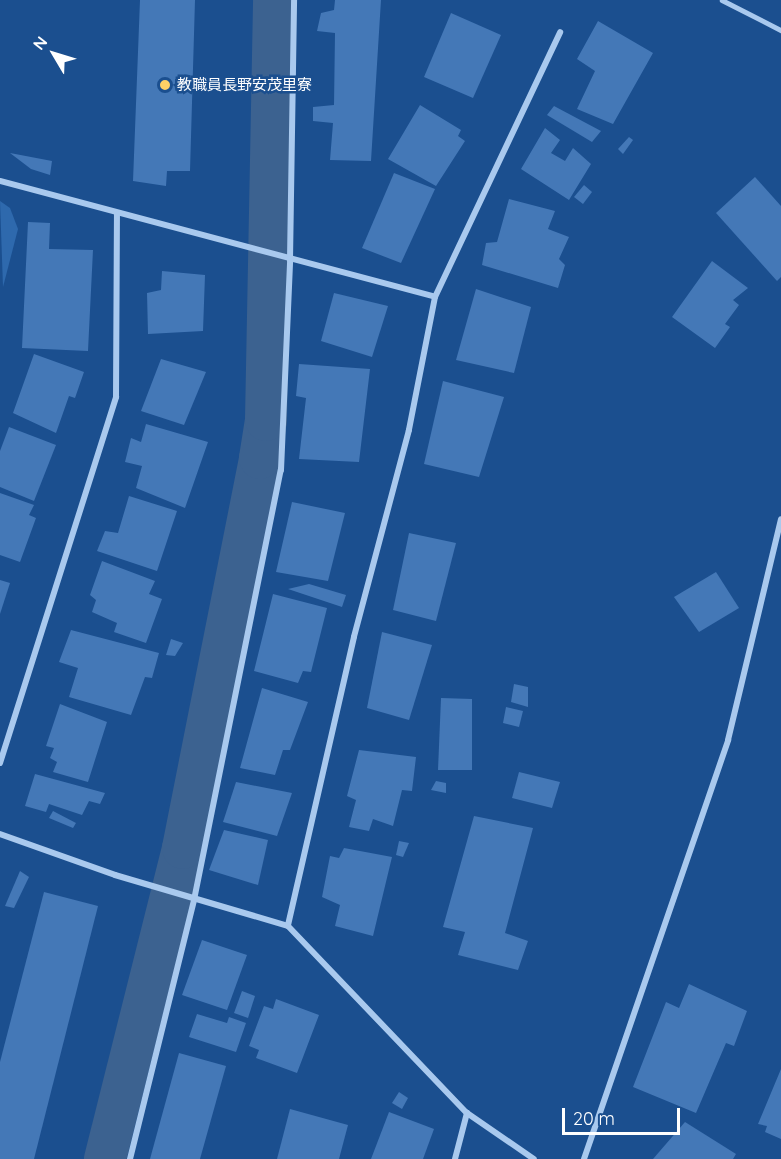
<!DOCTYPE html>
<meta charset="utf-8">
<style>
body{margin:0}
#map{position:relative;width:781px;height:1159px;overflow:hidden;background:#1b4f8f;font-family:Quicksand,"Noto Sans JP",sans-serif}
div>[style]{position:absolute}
.green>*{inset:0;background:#2e69ad}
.canal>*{height:42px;margin:-21px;padding:0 21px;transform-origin:21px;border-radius:21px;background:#3c6290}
.building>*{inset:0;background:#4478b7}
.lane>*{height:4.5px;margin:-2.25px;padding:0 2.25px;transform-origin:2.25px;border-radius:2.25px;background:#a9c9ee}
.street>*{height:6px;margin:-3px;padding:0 3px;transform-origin:3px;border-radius:3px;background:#a9c9ee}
.dots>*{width:16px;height:16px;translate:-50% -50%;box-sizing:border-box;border:3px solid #1b4f8f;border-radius:50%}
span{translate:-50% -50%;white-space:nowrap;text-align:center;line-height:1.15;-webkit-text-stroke:5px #1b4f8f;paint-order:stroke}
.poi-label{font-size:15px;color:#fff}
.left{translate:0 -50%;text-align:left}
.north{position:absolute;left:24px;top:24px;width:60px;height:60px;-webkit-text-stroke:4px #1b4f8f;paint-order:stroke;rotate:308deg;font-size:16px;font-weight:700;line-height:24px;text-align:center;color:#fff}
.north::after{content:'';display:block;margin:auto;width:21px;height:27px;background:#fff;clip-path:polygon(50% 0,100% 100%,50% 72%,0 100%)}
.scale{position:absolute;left:562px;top:1108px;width:118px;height:27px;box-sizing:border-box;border:3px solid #fff;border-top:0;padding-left:8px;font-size:18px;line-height:21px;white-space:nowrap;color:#fff;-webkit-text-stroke:4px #1b4f8f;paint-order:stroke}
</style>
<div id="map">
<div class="green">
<i style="clip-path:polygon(0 201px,10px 208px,18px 229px,3px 287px)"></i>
</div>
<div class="canal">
<i style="left:105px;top:1159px;width:321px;rotate:-75.9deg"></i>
<i style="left:183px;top:848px;width:398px;rotate:-78.8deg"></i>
<i style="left:260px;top:458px;width:38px;rotate:-81deg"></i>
<i style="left:266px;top:420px;width:420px;rotate:-88.9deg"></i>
</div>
<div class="building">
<i style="clip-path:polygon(140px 0,195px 0,190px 171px,167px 171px,166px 186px,133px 181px)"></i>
<i style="clip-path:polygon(335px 0,381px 0,371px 161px,330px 160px,333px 123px,313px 121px,313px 107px,334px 105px,335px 33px,317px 31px,321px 13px,334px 10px)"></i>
<i style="clip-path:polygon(451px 13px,501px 35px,473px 98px,424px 77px)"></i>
<i style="clip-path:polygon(598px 21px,653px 53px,613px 124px,577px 109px,595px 71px,577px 59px)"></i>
<i style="clip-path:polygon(420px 105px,461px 130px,458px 136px,465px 141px,436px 186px,388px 159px)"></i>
<i style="clip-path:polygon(554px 106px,601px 131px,592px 142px,547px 115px)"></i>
<i style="clip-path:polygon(545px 128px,560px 140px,551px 153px,565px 161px,573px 148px,591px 164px,569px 200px,521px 169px)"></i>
<i style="clip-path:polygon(629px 137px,633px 140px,623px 154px,618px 149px)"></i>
<i style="clip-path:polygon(10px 153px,52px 161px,50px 175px,31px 169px)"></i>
<i style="clip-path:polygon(394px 173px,435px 189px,401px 263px,362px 248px)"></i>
<i style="clip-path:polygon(755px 177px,781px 206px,781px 277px,777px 281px,716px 213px)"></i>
<i style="clip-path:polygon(584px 185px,592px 192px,583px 204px,574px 197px)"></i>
<i style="clip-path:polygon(509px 199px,555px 211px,548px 229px,569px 237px,559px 259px,565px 265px,558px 288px,482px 265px,486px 243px,497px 242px)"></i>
<i style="clip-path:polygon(28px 222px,50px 223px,49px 249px,93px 250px,88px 351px,22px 348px)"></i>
<i style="clip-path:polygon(712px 261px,748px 288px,733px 300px,739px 305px,725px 324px,730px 327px,715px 348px,672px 317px)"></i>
<i style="clip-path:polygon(162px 271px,205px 275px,203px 331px,148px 334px,147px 293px,161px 290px)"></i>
<i style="clip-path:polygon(476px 289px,531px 307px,514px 373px,456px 360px)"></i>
<i style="clip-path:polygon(334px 293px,388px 306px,372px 357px,321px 341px)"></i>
<i style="clip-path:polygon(34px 354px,84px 372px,75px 398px,69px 396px,56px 433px,13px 413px)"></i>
<i style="clip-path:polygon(161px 359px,206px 372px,184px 425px,141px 411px)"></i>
<i style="clip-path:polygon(299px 364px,370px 369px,359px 462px,299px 459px,306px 398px,296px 396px)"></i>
<i style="clip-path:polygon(443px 381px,504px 397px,479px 477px,424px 464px)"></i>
<i style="clip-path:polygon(146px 424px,208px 442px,185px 508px,136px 488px,142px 466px,125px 462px,131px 438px,141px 442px)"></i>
<i style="clip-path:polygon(9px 427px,56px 445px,34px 501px,0 487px,0 451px)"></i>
<i style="clip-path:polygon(0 493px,34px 505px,29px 515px,36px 518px,20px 562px,0 555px)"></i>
<i style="clip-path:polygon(129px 496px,177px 511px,157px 571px,97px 551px,105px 531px,118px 533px)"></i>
<i style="clip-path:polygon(292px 502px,345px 513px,328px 581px,276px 572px)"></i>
<i style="clip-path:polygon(409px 533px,456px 543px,436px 621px,393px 610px)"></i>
<i style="clip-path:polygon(102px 561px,155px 581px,149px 594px,162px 599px,146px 643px,114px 632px,117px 623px,92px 612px,96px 600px,90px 595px)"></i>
<i style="clip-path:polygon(716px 572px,739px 608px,699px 632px,674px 597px)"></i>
<i style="clip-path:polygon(0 580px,10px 583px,0 614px)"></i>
<i style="clip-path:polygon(309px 584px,346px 595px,342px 607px,288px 589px)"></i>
<i style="clip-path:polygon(273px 594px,327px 608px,311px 672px,303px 671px,298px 683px,254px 671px)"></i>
<i style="clip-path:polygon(71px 630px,159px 653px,152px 678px,145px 677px,131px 715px,69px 697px,78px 668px,59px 662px)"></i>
<i style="clip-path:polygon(382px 632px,432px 645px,409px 720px,367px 708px)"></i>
<i style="clip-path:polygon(171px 639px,183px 643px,175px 656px,166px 655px)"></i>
<i style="clip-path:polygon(514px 684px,528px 687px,528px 707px,511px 702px)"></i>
<i style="clip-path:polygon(262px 688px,308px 702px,290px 750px,283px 750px,275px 775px,240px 768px)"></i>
<i style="clip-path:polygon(441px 698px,472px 699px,472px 770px,438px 770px)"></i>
<i style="clip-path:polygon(60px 704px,107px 722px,88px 782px,53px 772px,57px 762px,50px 758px,54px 748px,46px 746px)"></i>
<i style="clip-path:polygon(506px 707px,523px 711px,519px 727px,503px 723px)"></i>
<i style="clip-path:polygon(359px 750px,416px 757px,412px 791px,402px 790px,393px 826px,373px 819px,369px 831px,349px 827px,356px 800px,347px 796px)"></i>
<i style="clip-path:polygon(519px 772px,560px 782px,552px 808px,512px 798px)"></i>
<i style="clip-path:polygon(35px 774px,105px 793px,100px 804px,89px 801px,82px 815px,49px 804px,46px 812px,25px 806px)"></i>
<i style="clip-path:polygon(436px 781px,446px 783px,446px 793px,431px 790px)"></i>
<i style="clip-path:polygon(236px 782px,292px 793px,277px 836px,223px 822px)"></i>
<i style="clip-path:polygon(53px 811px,76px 823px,73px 828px,49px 818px)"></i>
<i style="clip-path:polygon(474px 816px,533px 828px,505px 933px,528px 941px,518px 970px,458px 955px,465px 932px,443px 927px)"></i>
<i style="clip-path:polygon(224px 830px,268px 840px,258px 885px,209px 870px)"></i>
<i style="clip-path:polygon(399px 841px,409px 843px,403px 857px,396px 855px)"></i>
<i style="clip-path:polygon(344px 848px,392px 857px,373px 936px,335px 926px,340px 905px,322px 897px,330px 856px,339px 858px)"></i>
<i style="clip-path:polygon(20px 871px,29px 877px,14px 908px,5px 906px)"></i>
<i style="clip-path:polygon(44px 892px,98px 906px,34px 1159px,0 1159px,0 1062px)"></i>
<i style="clip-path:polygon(202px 940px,247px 955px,227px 1010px,182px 995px)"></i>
<i style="clip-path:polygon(689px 984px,747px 1011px,734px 1046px,726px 1043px,696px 1113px,633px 1087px,666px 1002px,679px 1008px)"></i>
<i style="clip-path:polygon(242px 991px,255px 996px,248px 1018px,234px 1013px)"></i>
<i style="clip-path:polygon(276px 999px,319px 1015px,297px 1073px,256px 1058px,259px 1050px,249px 1046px,264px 1006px,273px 1009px)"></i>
<i style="clip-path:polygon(197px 1014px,227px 1023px,229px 1017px,246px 1023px,236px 1052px,189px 1037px)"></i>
<i style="clip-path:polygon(179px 1053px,226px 1066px,200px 1159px,150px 1159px)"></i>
<i style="clip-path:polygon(781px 1069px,781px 1139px,765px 1132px,767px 1126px,758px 1124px)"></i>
<i style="clip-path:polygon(399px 1092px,408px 1098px,402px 1109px,392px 1103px)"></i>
<i style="clip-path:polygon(290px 1109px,348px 1125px,339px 1159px,277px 1159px)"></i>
<i style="clip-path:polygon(389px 1112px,434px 1129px,423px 1159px,371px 1159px)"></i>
<i style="clip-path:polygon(685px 1122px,736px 1154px,733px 1159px,653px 1159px)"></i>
</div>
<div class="lane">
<i style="left:722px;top:0;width:66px;rotate:27deg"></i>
</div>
<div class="street">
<i style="left:0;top:181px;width:450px;rotate:14.9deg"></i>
<i style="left:435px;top:297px;width:136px;rotate:101.1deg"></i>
<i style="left:409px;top:430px;width:214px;rotate:104.9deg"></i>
<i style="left:354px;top:637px;width:296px;rotate:102.9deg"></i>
<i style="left:435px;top:297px;width:293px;rotate:-64.7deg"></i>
<i style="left:0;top:763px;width:384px;rotate:-72.4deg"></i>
<i style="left:116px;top:397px;width:183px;rotate:-89.7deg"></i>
<i style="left:0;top:834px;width:122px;rotate:19.6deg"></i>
<i style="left:115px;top:875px;width:180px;rotate:16.4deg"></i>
<i style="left:288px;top:926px;width:259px;rotate:46.3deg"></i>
<i style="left:467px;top:1113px;width:81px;rotate:34.5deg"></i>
<i style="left:130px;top:1159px;width:267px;rotate:-76.1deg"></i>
<i style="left:194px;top:900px;width:439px;rotate:-78.6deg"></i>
<i style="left:281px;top:470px;width:210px;rotate:-87.5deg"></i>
<i style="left:290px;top:260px;width:260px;rotate:-89.1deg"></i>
<i style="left:455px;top:1159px;width:48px;rotate:-75.4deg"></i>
<i style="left:584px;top:1159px;width:443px;rotate:-71deg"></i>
<i style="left:728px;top:740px;width:227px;rotate:-76.5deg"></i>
</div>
<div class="dots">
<i style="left:165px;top:85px;background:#ffd166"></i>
</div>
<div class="poi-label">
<span class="left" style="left:177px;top:85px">教職員長野安茂里寮</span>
</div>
<div class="north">N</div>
<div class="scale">20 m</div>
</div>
